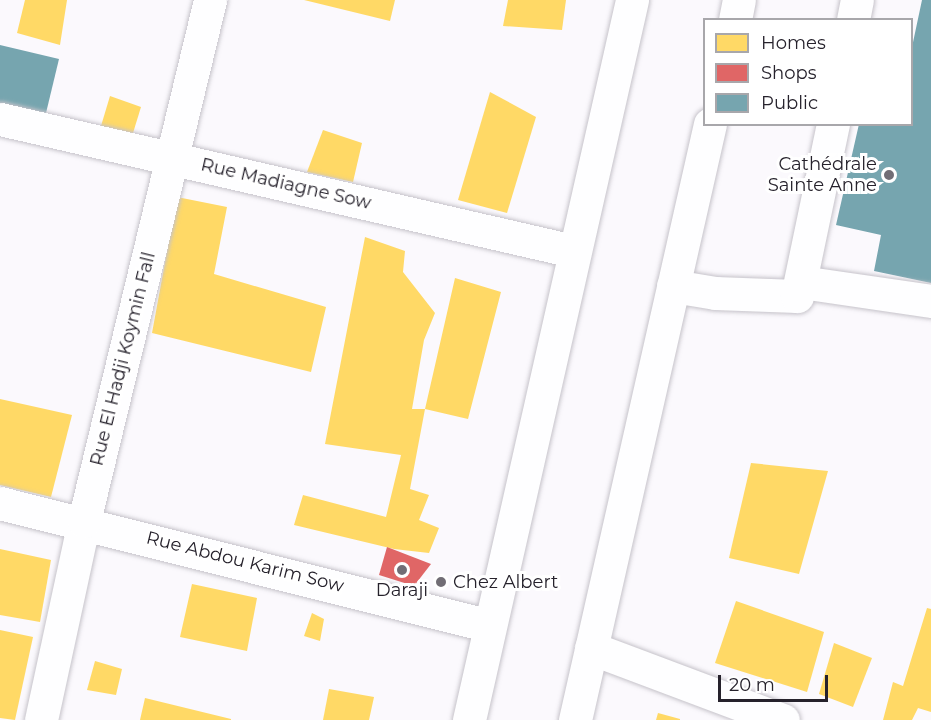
<!DOCTYPE html>
<meta charset="utf-8">
<style>
body{margin:0}
#map{position:relative;width:931px;height:720px;overflow:hidden;background:#fbf9fd;font-family:Montserrat,sans-serif}
div>[style]{position:absolute}
.homes>*{inset:0;background:#ffd966}
.shops>*{inset:0;background:#e06666}
.public>*{inset:0;background:#76a5af}
.roads{filter:drop-shadow(0 0 2px #c6c3ca) drop-shadow(0 0 2px #c6c3ca)}
.minor>*{height:33px;margin:-16.5px;padding:0 16.5px;transform-origin:16.5px;border-radius:16.5px;background:#fefeff}
.major>*{height:33px;margin:-16.5px;padding:0 16.5px;transform-origin:16.5px;border-radius:16.5px;background:#fefeff}
.dots>*{width:16px;height:16px;translate:-50% -50%;box-sizing:border-box;border:3px solid #fff;border-radius:50%}
span{translate:-50% -50%;white-space:nowrap;text-align:center;line-height:1.15;-webkit-text-stroke:6px #fff;paint-order:stroke}
.poi-label{font-size:18px;color:#26222c}
.right{translate:-100% -50%;text-align:right}
.left{translate:0 -50%;text-align:left}
.street-label{font-size:18px;color:#26222c}
.legend{position:absolute;left:703px;top:18px;width:210px;height:108px;box-sizing:border-box;background:#fff;border:2px solid #a8a7ab;margin:0;padding:8px 10px;list-style:none;font-size:18px;color:#26222c}
.legend li{display:flex;align-items:center;gap:12px;height:30px}
.legend b{width:30px;border:2px solid #a8a7ab}
.scale{position:absolute;left:718px;top:675px;width:110px;height:27px;box-sizing:border-box;border:3px solid #26222c;border-top:0;padding-left:8px;font-size:18px;line-height:21px;white-space:nowrap;color:#26222c;-webkit-text-stroke:4px #fff;paint-order:stroke}
</style>
<div id="map">
<div class="homes">
<i style="clip-path:polygon(25px 0,67px 0,60px 45px,17px 33px)"></i>
<i style="clip-path:polygon(304px 0,395px 0,390px 21px)"></i>
<i style="clip-path:polygon(508px 0,566px 0,562px 30px,503px 26px)"></i>
<i style="clip-path:polygon(490px 92px,536px 117px,507px 213px,458px 200px)"></i>
<i style="clip-path:polygon(110px 96px,141px 107px,133px 133px,101px 126px)"></i>
<i style="clip-path:polygon(323px 130px,362px 143px,353px 182px,307px 172px)"></i>
<i style="clip-path:polygon(177px 197px,227px 207px,214px 274px,326px 307px,311px 372px,152px 333px)"></i>
<i style="clip-path:polygon(365px 237px,405px 251px,403px 272px,435px 313px,424px 340px,412px 409px,425px 409px,455px 278px,501px 292px,468px 419px,425px 409px,410px 489px,429px 495px,419px 520px,439px 528px,429px 553px,394px 549px,294px 525px,303px 495px,386px 517px,401px 455px,325px 444px)"></i>
<i style="clip-path:polygon(0 399px,72px 415px,51px 497px,0 485px)"></i>
<i style="clip-path:polygon(751px 463px,828px 471px,799px 574px,729px 558px)"></i>
<i style="clip-path:polygon(0 549px,51px 560px,40px 622px,0 615px)"></i>
<i style="clip-path:polygon(192px 584px,257px 598px,247px 651px,180px 637px)"></i>
<i style="clip-path:polygon(736px 601px,824px 632px,807px 692px,715px 663px)"></i>
<i style="clip-path:polygon(927px 608px,931px 609px,931px 712px,918px 708px,912px 720px,883px 720px,893px 682px,903px 686px)"></i>
<i style="clip-path:polygon(312px 613px,324px 619px,320px 641px,304px 636px)"></i>
<i style="clip-path:polygon(0 630px,33px 637px,15px 720px,0 718px)"></i>
<i style="clip-path:polygon(834px 643px,872px 658px,853px 707px,819px 694px)"></i>
<i style="clip-path:polygon(95px 661px,122px 669px,116px 695px,87px 690px)"></i>
<i style="clip-path:polygon(329px 689px,374px 697px,369px 720px,323px 720px)"></i>
<i style="clip-path:polygon(145px 698px,231px 719px,231px 720px,140px 720px)"></i>
<i style="clip-path:polygon(658px 713px,680px 719px,680px 720px,656px 720px)"></i>
</div>
<div class="shops">
<i style="clip-path:polygon(387px 547px,431px 564px,414px 586px,379px 575px)"></i>
</div>
<div class="public">
<i style="clip-path:polygon(922px 0,931px 0,931px 283px,874px 271px,881px 235px,836px 225px,859px 124px,912px 124px,912px 47px)"></i>
<i style="clip-path:polygon(0 45px,59px 59px,46px 113px,0 103px)"></i>
</div>
<div class="roads">
<div class="minor">
<i style="left:853px;top:20px;width:20px;rotate:-79deg"></i>
<i style="left:0;top:119px;width:588px;rotate:12.97deg"></i>
<i style="left:801px;top:282px;width:131px;rotate:8.3deg"></i>
<i style="left:673px;top:286px;width:43px;rotate:9.5deg"></i>
<i style="left:715px;top:293px;width:82px;rotate:2.1deg"></i>
<i style="left:797px;top:296px;width:176px;rotate:-78.2deg"></i>
<i style="left:0;top:503px;width:505px;rotate:14.09deg"></i>
<i style="left:591px;top:648px;width:205px;rotate:20.6deg"></i>
<i style="left:41px;top:720px;width:204px;rotate:-77.8deg"></i>
<i style="left:84px;top:521px;width:536px;rotate:-76.4deg"></i>
</div>
<div class="major">
<i style="left:735px;top:20px;width:20px;rotate:-79deg"></i>
<i style="left:469px;top:720px;width:738px;rotate:-77.24deg"></i>
<i style="left:575px;top:720px;width:611px;rotate:-77.24deg"></i>
</div>
</div>
<div class="dots">
<i style="left:889px;top:175px;background:#716d75"></i>
<i style="left:402px;top:570px;background:#716d75"></i>
<i style="left:441px;top:582px;background:#716d75"></i>
</div>
<div class="poi-label">
<span class="right" style="left:877px;top:175px">Cathédrale<br>Sainte Anne</span>
<span class="left" style="left:453px;top:582px">Chez Albert</span>
<span style="left:402px;top:590px">Daraji</span>
</div>
<div class="street-label">
<span style="left:286px;top:184px;rotate:13deg">Rue Madiagne Sow</span>
<span style="left:123px;top:359px;rotate:-76deg">Rue El Hadji Koymin Fall</span>
<span style="left:245px;top:562px;rotate:14deg">Rue Abdou Karim Sow</span>
</div>
<ul class="legend">
<li><b style="height:16px;background:#ffd966"></b>Homes</li>
<li><b style="height:16px;background:#e06666"></b>Shops</li>
<li><b style="height:16px;background:#76a5af"></b>Public</li>
</ul>
<div class="scale">20 m</div>
</div>
